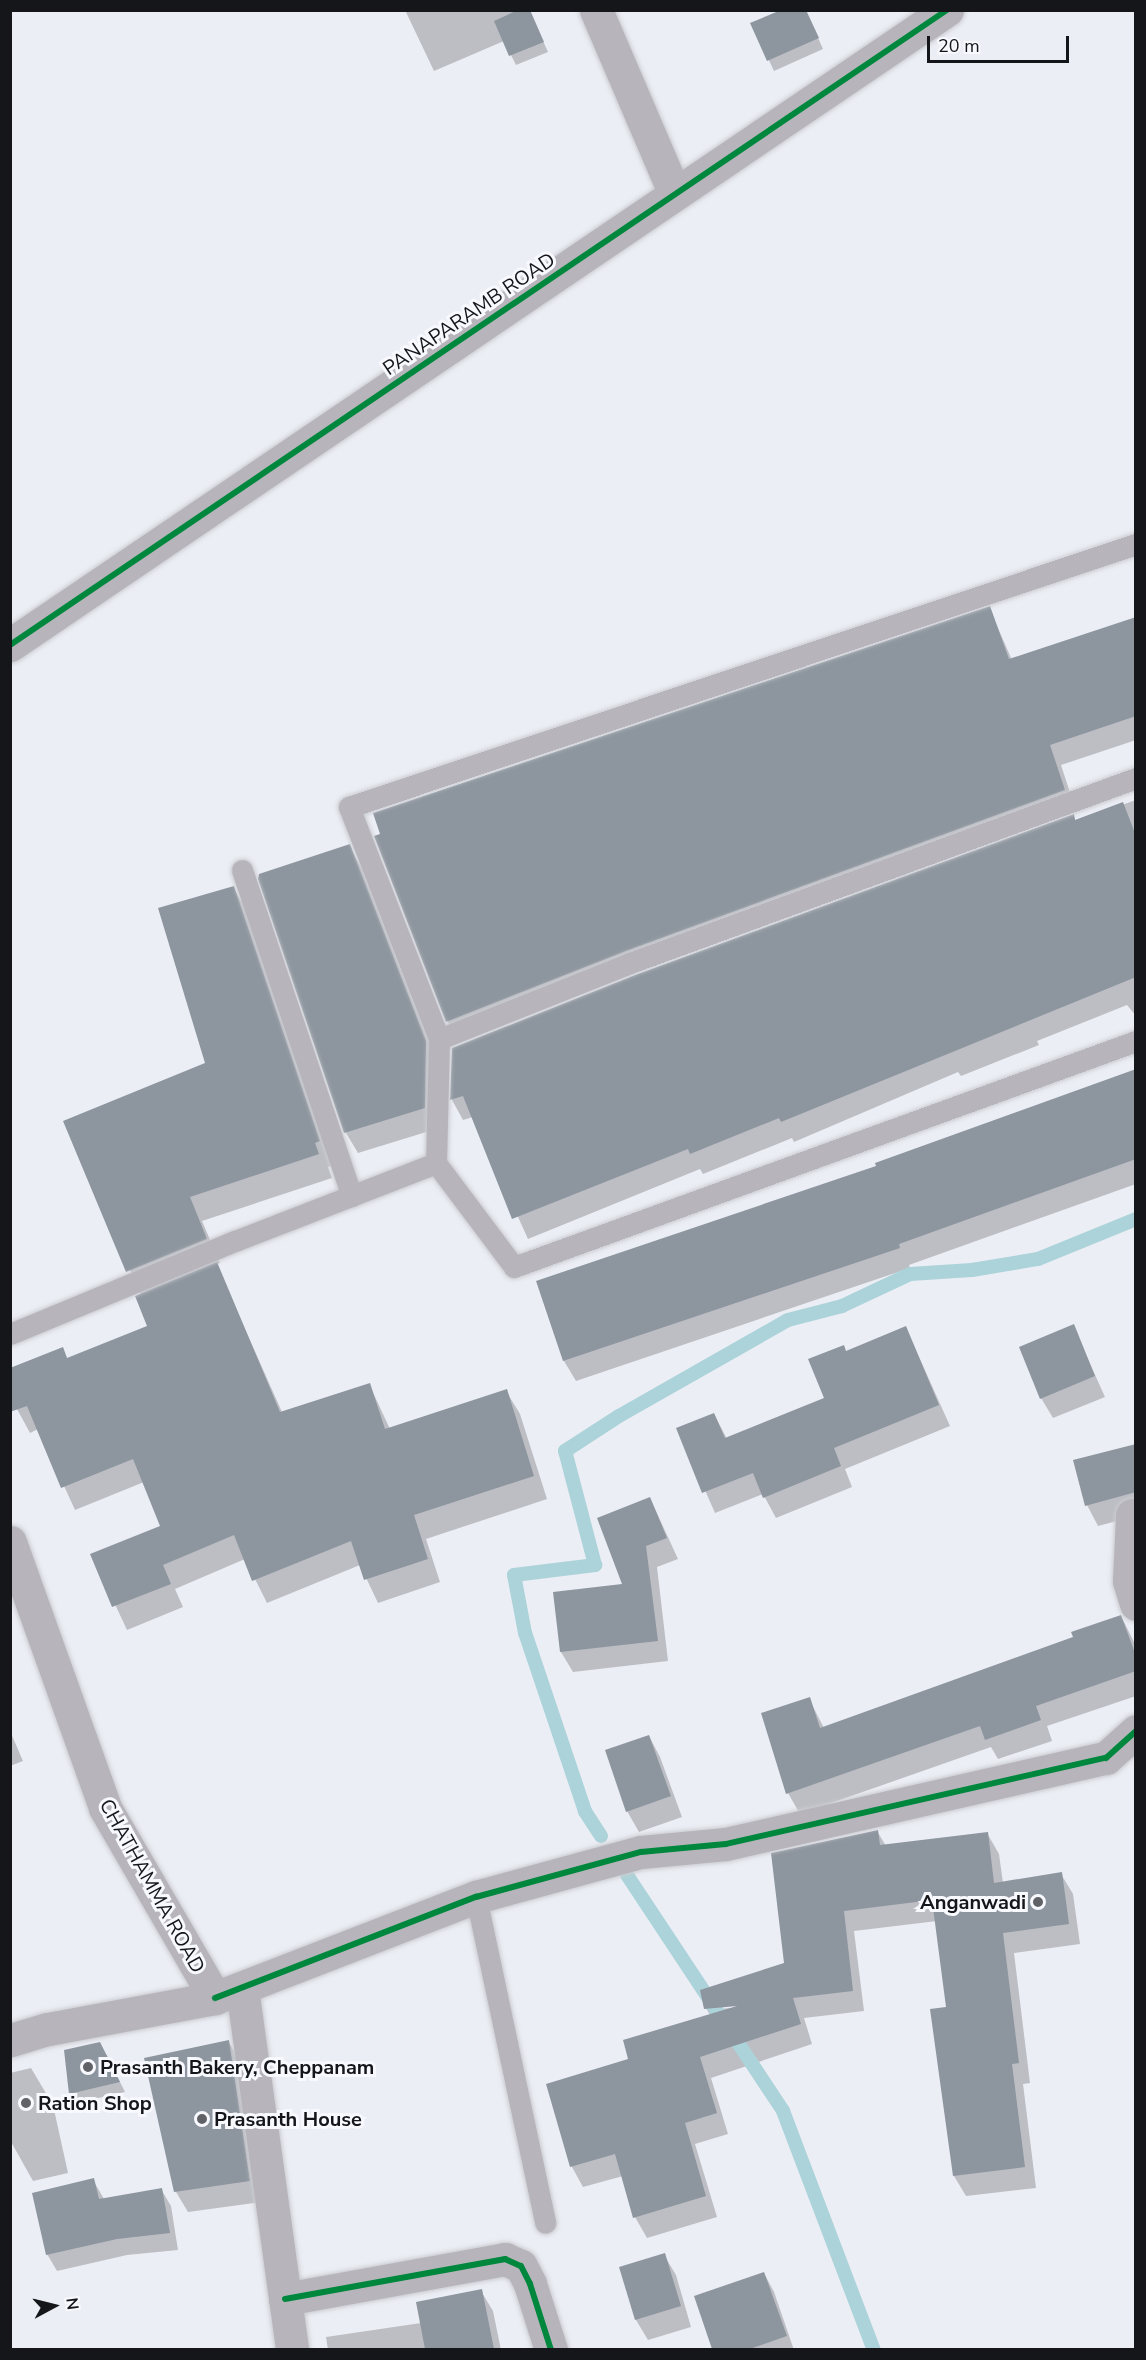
<!DOCTYPE html>
<style>
body{margin:0}
#map{position:relative;width:1146px;height:2360px;overflow:hidden;background:#eceef5;font-family:"Nunito Sans",sans-serif}
div>[style]{position:absolute}
.shadow>*{inset:0;background:#0003}
.stream>*{height:14px;margin:-7px;padding:0 7px;transform-origin:7px;border-radius:7px;background:#abd3d9}
.building>*{inset:0;background:#8d959e}
.roads{filter:drop-shadow(0 0 2px #caccd1) drop-shadow(0 0 2px #caccd1)}
.service>*{height:21px;margin:-10.5px;padding:0 10.5px;transform-origin:10.5px;border-radius:10.5px;background:#b7b5bb}
.minor>*{height:33px;margin:-16.5px;padding:0 16.5px;transform-origin:16.5px;border-radius:16.5px;background:#b7b5bb}
.cycleway>*{height:6px;margin:-3px;padding:0 3px;transform-origin:3px;border-radius:3px;background:#00873e}
.dots>*{width:16px;height:16px;translate:-50% -50%;box-sizing:border-box;border:3px solid #f8f9ff;border-radius:50%}
span{translate:-50% -50%;white-space:nowrap;text-align:center;line-height:1.15;-webkit-text-stroke:6px #f8f9ff;paint-order:stroke}
.street-label{font-size:20px;color:#14161a}
.poi-label{font-size:20px;color:#14161a;font-weight:700}
.right{translate:-100% -50%;text-align:right}
.left{translate:0 -50%;text-align:left}
.frame{position:absolute;inset:0;border:12px solid #14161a;pointer-events:none}
.north{position:absolute;left:24px;top:2276px;width:60px;height:60px;-webkit-text-stroke:4px #f8f9ff;paint-order:stroke;rotate:83deg;font-size:16px;font-weight:700;line-height:24px;text-align:center;color:#14161a}
.north::after{content:'';display:block;margin:auto;width:21px;height:27px;background:#14161a;clip-path:polygon(50% 0,100% 100%,50% 72%,0 100%)}
.scale{position:absolute;left:927px;top:36px;width:142px;height:27px;box-sizing:border-box;border:3px solid #14161a;border-top:0;padding-left:8px;font-size:18px;line-height:21px;white-space:nowrap;color:#14161a;-webkit-text-stroke:4px #f8f9ff;paint-order:stroke}
</style>
<div id="map">
<div class="shadow">
<i style="clip-path:polygon(405px 10px,529px 10px,548px 52px,516px 65px,504px 41px,434px 71px)"></i>
<i style="clip-path:polygon(807px 13px,823px 49px,774px 71px,752px 24px)"></i>
<i style="clip-path:polygon(989px 608px,1012px 660px,1136px 627px,1136px 740px,1061px 765px,1076px 811px,638px 971px,459px 1042px,448px 1022px,376px 837px)"></i>
<i style="clip-path:polygon(1136px 800px,1136px 1016px,1127px 1005px,1037px 1041px,1039px 1045px,961px 1076px,958px 1072px,794px 1142px,792px 1138px,703px 1174px,700px 1169px,528px 1239px,473px 1117px,463px 1120px,452px 1100px,453px 1049px,1073px 816px,1076px 821px)"></i>
<i style="clip-path:polygon(349px 846px,361px 867px,437px 1063px,436px 1129px,358px 1153px,346px 1133px,261px 875px)"></i>
<i style="clip-path:polygon(233px 887px,247px 911px,333px 1165px,328px 1167px,332px 1178px,202px 1221px,220px 1263px,216px 1264px,282px 1412px,369px 1384px,390px 1429px,506px 1391px,520px 1414px,547px 1499px,426px 1539px,440px 1582px,378px 1603px,360px 1565px,267px 1603px,245px 1559px,175px 1589px,183px 1607px,127px 1630px,92px 1555px,162px 1527px,144px 1482px,75px 1510px,38px 1429px,30px 1433px,10px 1396px,62px 1348px,68px 1360px,149px 1327px,141px 1295px,65px 1122px,207px 1064px)"></i>
<i style="clip-path:polygon(1136px 1071px,1136px 1184px,909px 1265px,910px 1268px,576px 1381px,564px 1361px,538px 1282px,878px 1167px)"></i>
<i style="clip-path:polygon(1073px 1326px,1105px 1397px,1053px 1418px,1041px 1398px)"></i>
<i style="clip-path:polygon(906px 1328px,950px 1426px,845px 1469px,852px 1487px,776px 1518px,763px 1494px,715px 1513px,678px 1429px,714px 1414px,727px 1439px,826px 1399px,846px 1352px)"></i>
<i style="clip-path:polygon(1136px 1445px,1136px 1516px,1098px 1526px,1087px 1505px)"></i>
<i style="clip-path:polygon(650px 1498px,678px 1559px,657px 1567px,668px 1661px,573px 1672px,561px 1652px,624px 1586px)"></i>
<i style="clip-path:polygon(1121px 1616px,1136px 1646px,1136px 1696px,1047px 1726px,1052px 1741px,998px 1759px,991px 1747px,800px 1814px,788px 1793px,809px 1699px,824px 1728px,1075px 1638px)"></i>
<i style="clip-path:polygon(10px 1731px,23px 1761px,10px 1766px)"></i>
<i style="clip-path:polygon(649px 1736px,660px 1757px,682px 1817px,639px 1832px,627px 1811px)"></i>
<i style="clip-path:polygon(evenodd,877px 1831px,886px 1846px,987px 1833px,999px 1854px,1003px 1883px,1061px 1874px,1073px 1894px,1080px 1944px,1014px 1953px,1030px 2083px,1023px 2084px,1036px 2188px,966px 2196px,954px 2176px,947px 2009px,937px 1921px,854px 1931px,864px 2011px,804px 2018px,812px 2044px,711px 2078px,728px 2134px,695px 2144px,717px 2217px,647px 2238px,635px 2217px,623px 2176px,583px 2187px,572px 2167px,548px 2085px,630px 2060px,710px 2015px,706px 2008px,786px 1964px,877px 1831px,744px 2004px,744px 2007px,720px 2009px,727px 2005px,744px 2004px)"></i>
<i style="clip-path:polygon(229px 2042px,240px 2063px,261px 2202px,188px 2212px,176px 2192px,146px 2059px)"></i>
<i style="clip-path:polygon(106px 2054px,125px 2092px,76px 2103px,70px 2093px)"></i>
<i style="clip-path:polygon(31px 2068px,53px 2105px,68px 2173px,33px 2181px,10px 2140px,10px 2073px)"></i>
<i style="clip-path:polygon(93px 2180px,104px 2199px,161px 2189px,171px 2206px,178px 2250px,127px 2255px,57px 2271px,47px 2254px)"></i>
<i style="clip-path:polygon(664px 2255px,676px 2275px,691px 2327px,648px 2340px,636px 2320px,621px 2268px)"></i>
<i style="clip-path:polygon(764px 2273px,774px 2292px,794px 2350px,714px 2350px,696px 2297px)"></i>
<i style="clip-path:polygon(481px 2291px,493px 2311px,501px 2350px,328px 2350px,326px 2337px,421px 2323px)"></i>
</div>
<div class="stream">
<i style="left:601px;top:1836px;width:30px;rotate:-123deg"></i>
<i style="left:585px;top:1811px;width:188px;rotate:-108.6deg"></i>
<i style="left:525px;top:1633px;width:59px;rotate:-100.7deg"></i>
<i style="left:514px;top:1575px;width:82px;rotate:-7deg"></i>
<i style="left:595px;top:1565px;width:118px;rotate:-104.7deg"></i>
<i style="left:565px;top:1451px;width:64px;rotate:-32.9deg"></i>
<i style="left:619px;top:1416px;width:194px;rotate:-29.6deg"></i>
<i style="left:788px;top:1320px;width:56px;rotate:-14.5deg"></i>
<i style="left:842px;top:1306px;width:75px;rotate:-25.2deg"></i>
<i style="left:910px;top:1274px;width:62px;rotate:-3.7deg"></i>
<i style="left:972px;top:1270px;width:67px;rotate:-9.5deg"></i>
<i style="left:1038px;top:1259px;width:106px;rotate:-22.2deg"></i>
<i style="left:627px;top:1875px;width:283px;rotate:56.5deg"></i>
<i style="left:783px;top:2111px;width:256px;rotate:69.2deg"></i>
</div>
<div class="building">
<i style="clip-path:polygon(518px 10px,530px 10px,544px 42px,509px 56px,494px 21px)"></i>
<i style="clip-path:polygon(781px 10px,806px 10px,819px 38px,767px 61px,750px 23px)"></i>
<i style="clip-path:polygon(990px 606px,1009px 659px,1136px 617px,1136px 716px,1050px 745px,1065px 790px,626px 951px,446px 1022px,374px 836px,380px 834px,373px 813px)"></i>
<i style="clip-path:polygon(1123px 802px,1136px 836px,1136px 977px,781px 1122px,779px 1118px,690px 1154px,688px 1149px,512px 1219px,463px 1096px,450px 1100px,452px 1048px,635px 975px,1074px 814px,1075px 820px)"></i>
<i style="clip-path:polygon(350px 844px,426px 1041px,425px 1108px,344px 1133px,258px 879px,259px 874px)"></i>
<i style="clip-path:polygon(234px 886px,320px 1141px,315px 1143px,319px 1154px,190px 1197px,207px 1239px,126px 1272px,63px 1121px,205px 1063px,158px 908px)"></i>
<i style="clip-path:polygon(1136px 1069px,1136px 1159px,899px 1244px,900px 1248px,563px 1361px,536px 1281px,876px 1166px,875px 1163px)"></i>
<i style="clip-path:polygon(217px 1262px,280px 1412px,370px 1383px,385px 1429px,507px 1389px,534px 1476px,414px 1515px,428px 1559px,364px 1580px,351px 1541px,252px 1581px,234px 1535px,163px 1565px,171px 1584px,112px 1607px,90px 1554px,160px 1526px,133px 1459px,61px 1488px,27px 1406px,10px 1412px,10px 1368px,63px 1347px,67px 1358px,147px 1326px,135px 1296px)"></i>
<i style="clip-path:polygon(1074px 1324px,1095px 1376px,1040px 1399px,1019px 1347px)"></i>
<i style="clip-path:polygon(906px 1326px,939px 1405px,834px 1448px,841px 1466px,763px 1498px,753px 1473px,702px 1493px,676px 1428px,714px 1413px,725px 1438px,824px 1398px,808px 1359px,844px 1345px,846px 1351px)"></i>
<i style="clip-path:polygon(1136px 1444px,1136px 1492px,1085px 1506px,1073px 1460px)"></i>
<i style="clip-path:polygon(650px 1497px,667px 1538px,646px 1546px,658px 1641px,560px 1652px,553px 1592px,622px 1584px,597px 1518px)"></i>
<i style="clip-path:polygon(1121px 1615px,1136px 1656px,1136px 1671px,1036px 1706px,1041px 1720px,985px 1740px,980px 1726px,786px 1794px,761px 1713px,810px 1697px,820px 1728px,1073px 1637px,1071px 1632px)"></i>
<i style="clip-path:polygon(649px 1735px,671px 1796px,626px 1812px,605px 1750px)"></i>
<i style="clip-path:polygon(878px 1830px,880px 1845px,988px 1832px,994px 1883px,1062px 1872px,1069px 1924px,1003px 1933px,1019px 2063px,1012px 2064px,1025px 2167px,953px 2176px,930px 2009px,946px 2007px,932px 1900px,844px 1911px,853px 1991px,793px 1998px,801px 2024px,700px 2057px,717px 2113px,685px 2123px,706px 2196px,633px 2218px,615px 2154px,570px 2167px,546px 2084px,628px 2059px,623px 2040px,737px 2006px,704px 2009px,700px 1990px,784px 1963px,771px 1853px)"></i>
<i style="clip-path:polygon(229px 2040px,250px 2181px,174px 2192px,144px 2058px)"></i>
<i style="clip-path:polygon(100px 2042px,120px 2082px,69px 2094px,64px 2050px)"></i>
<i style="clip-path:polygon(94px 2178px,99px 2199px,162px 2188px,170px 2233px,117px 2239px,46px 2255px,32px 2193px)"></i>
<i style="clip-path:polygon(665px 2253px,681px 2306px,635px 2320px,619px 2267px)"></i>
<i style="clip-path:polygon(764px 2272px,787px 2336px,750px 2349px,712px 2349px,694px 2296px)"></i>
<i style="clip-path:polygon(482px 2289px,494px 2349px,425px 2349px,416px 2302px)"></i>
</div>
<div class="roads">
<div class="service">
<i style="left:242px;top:870px;width:344px;rotate:71.4deg"></i>
<i style="left:439px;top:1039px;width:249px;rotate:-111.2deg"></i>
<i style="left:349px;top:807px;width:830px;rotate:-18.48deg"></i>
<i style="left:436px;top:1163px;width:124px;rotate:-88.6deg"></i>
<i style="left:439px;top:1039px;width:206px;rotate:-21.7deg"></i>
<i style="left:630px;top:963px;width:539px;rotate:-20.08deg"></i>
<i style="left:10px;top:1334px;width:243px;rotate:-22.5deg"></i>
<i style="left:235px;top:1241px;width:216px;rotate:-21.2deg"></i>
<i style="left:436px;top:1163px;width:130px;rotate:53.1deg"></i>
<i style="left:514px;top:1267px;width:662px;rotate:-19.97deg"></i>
<i style="left:476px;top:1897px;width:333px;rotate:78deg"></i>
</div>
<div class="minor">
<i style="left:596px;top:10px;width:200px;rotate:66.8deg"></i>
<i style="left:10px;top:645px;width:1132px;rotate:-34.13deg"></i>
<i style="left:1132px;top:1515px;width:66px;rotate:92.6deg"></i>
<i style="left:1129px;top:1581px;width:24px;rotate:73deg"></i>
<i style="left:10px;top:1542px;width:282px;rotate:70.3deg"></i>
<i style="left:105px;top:1808px;width:220px;rotate:59.9deg"></i>
<i style="left:215px;top:1998px;width:171px;rotate:169.5deg"></i>
<i style="left:47px;top:2029px;width:39px;rotate:163deg"></i>
<i style="left:242px;top:1988px;width:365px;rotate:82.1deg"></i>
<i style="left:215px;top:1998px;width:280px;rotate:-21.2deg"></i>
<i style="left:476px;top:1897px;width:171px;rotate:-15.3deg"></i>
<i style="left:641px;top:1852px;width:85px;rotate:-5.4deg"></i>
<i style="left:726px;top:1844px;width:390px;rotate:-12.8deg"></i>
<i style="left:1106px;top:1758px;width:40px;rotate:-42deg"></i>
<i style="left:285px;top:2299px;width:224px;rotate:-10.3deg"></i>
<i style="left:505px;top:2259px;width:17px;rotate:24deg"></i>
<i style="left:521px;top:2266px;width:20px;rotate:63deg"></i>
<i style="left:530px;top:2284px;width:69px;rotate:72.3deg"></i>
</div>
</div>
<div class="cycleway">
<i style="left:10px;top:645px;width:1132px;rotate:-34.13deg"></i>
<i style="left:215px;top:1998px;width:280px;rotate:-21.2deg"></i>
<i style="left:476px;top:1897px;width:171px;rotate:-15.3deg"></i>
<i style="left:641px;top:1852px;width:85px;rotate:-5.4deg"></i>
<i style="left:726px;top:1844px;width:390px;rotate:-12.8deg"></i>
<i style="left:1106px;top:1758px;width:40px;rotate:-42deg"></i>
<i style="left:285px;top:2299px;width:224px;rotate:-10.3deg"></i>
<i style="left:505px;top:2259px;width:17px;rotate:24deg"></i>
<i style="left:521px;top:2266px;width:20px;rotate:63deg"></i>
<i style="left:530px;top:2284px;width:69px;rotate:72.3deg"></i>
</div>
<div class="dots">
<i style="left:1038px;top:1902px;background:#606267"></i>
<i style="left:88px;top:2067px;background:#606267"></i>
<i style="left:26px;top:2103px;background:#606267"></i>
<i style="left:202px;top:2119px;background:#606267"></i>
</div>
<div class="street-label">
<span style="left:469px;top:314px;rotate:-34deg">PANAPARAMB ROAD</span>
<span style="left:152px;top:1886px;rotate:61deg">CHATHAMMA ROAD</span>
</div>
<div class="poi-label">
<span class="right" style="left:1026px;top:1902px">Anganwadi</span>
<span class="left" style="left:100px;top:2067px">Prasanth Bakery, Cheppanam</span>
<span class="left" style="left:38px;top:2103px">Ration Shop</span>
<span class="left" style="left:214px;top:2119px">Prasanth House</span>
</div>
<div class="frame"></div>
<div class="north">N</div>
<div class="scale">20 m</div>
</div>
